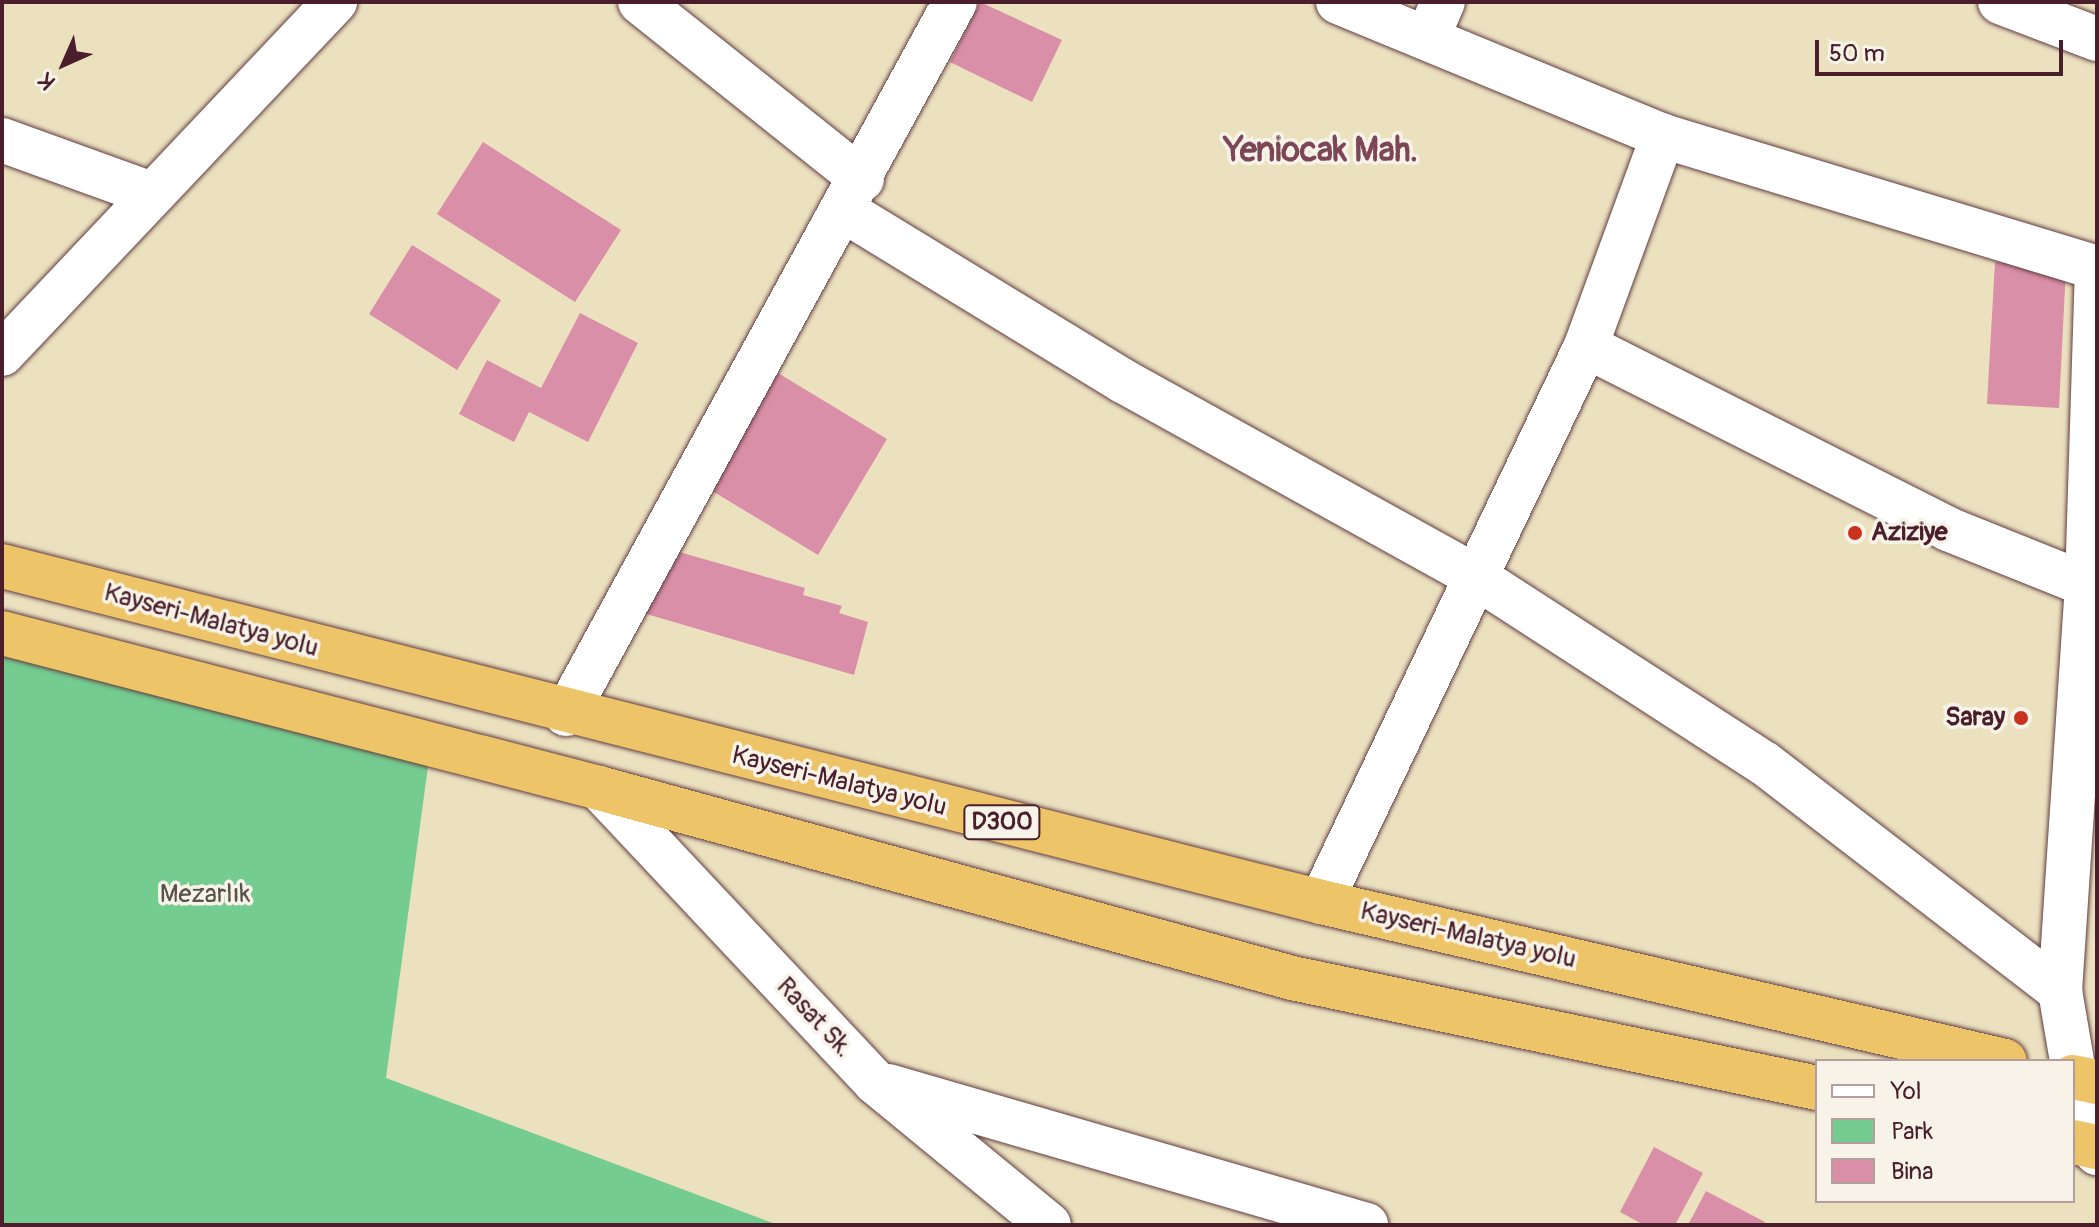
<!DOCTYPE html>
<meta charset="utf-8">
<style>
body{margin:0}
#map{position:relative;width:2099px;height:1227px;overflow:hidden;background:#ebe1bf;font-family:Pangolin,sans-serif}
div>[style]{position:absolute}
.green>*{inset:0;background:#74cc91}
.building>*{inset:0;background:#da8fa8}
.roads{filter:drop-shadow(0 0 2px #623c41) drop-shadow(0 0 2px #623c41)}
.minor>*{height:44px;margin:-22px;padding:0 22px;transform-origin:22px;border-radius:22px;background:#fff}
.highway>*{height:44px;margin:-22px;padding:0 22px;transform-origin:22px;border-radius:22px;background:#eec469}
.dots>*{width:22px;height:22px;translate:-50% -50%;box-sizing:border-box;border:4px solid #f7f3e8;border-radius:50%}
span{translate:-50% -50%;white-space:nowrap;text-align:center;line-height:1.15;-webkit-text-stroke:7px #f7f3e8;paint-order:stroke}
.shield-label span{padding:2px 6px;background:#f7f3e8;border:2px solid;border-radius:6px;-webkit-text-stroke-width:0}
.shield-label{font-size:24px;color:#4a1f2b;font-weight:700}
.poi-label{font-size:26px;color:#4a1f2b;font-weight:700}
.left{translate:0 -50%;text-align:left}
.right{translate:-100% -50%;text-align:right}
.street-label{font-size:26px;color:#4a1f2b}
.park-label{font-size:26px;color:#57534a}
.district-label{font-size:34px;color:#7c4657;font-weight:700}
.frame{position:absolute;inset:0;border:4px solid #4a1f2b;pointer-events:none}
.legend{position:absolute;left:1815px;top:1059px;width:260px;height:144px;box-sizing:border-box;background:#f7f3e8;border:2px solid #b29e9c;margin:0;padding:10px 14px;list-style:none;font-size:24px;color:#4a1f2b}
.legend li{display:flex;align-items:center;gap:16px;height:40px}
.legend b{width:40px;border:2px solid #b29e9c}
.north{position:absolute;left:24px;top:24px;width:80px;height:80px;-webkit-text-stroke:6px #f7f3e8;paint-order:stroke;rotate:225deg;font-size:22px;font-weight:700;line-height:32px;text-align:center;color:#4a1f2b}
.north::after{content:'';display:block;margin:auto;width:28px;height:36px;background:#4a1f2b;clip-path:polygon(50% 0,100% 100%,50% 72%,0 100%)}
.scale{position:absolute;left:1815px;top:40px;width:248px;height:36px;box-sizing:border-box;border:4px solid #4a1f2b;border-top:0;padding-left:10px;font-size:24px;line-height:28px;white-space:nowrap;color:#4a1f2b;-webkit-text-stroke:6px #f7f3e8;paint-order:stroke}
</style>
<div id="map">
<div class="green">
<i style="clip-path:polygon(2px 633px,431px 744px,386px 1078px,778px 1225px,2px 1225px)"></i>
</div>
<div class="building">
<i style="clip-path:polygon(980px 2px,1062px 40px,1032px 102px,950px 62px)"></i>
<i style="clip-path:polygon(483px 142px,621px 230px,575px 302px,437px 214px)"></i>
<i style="clip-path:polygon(412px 245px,501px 300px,457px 370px,369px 314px)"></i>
<i style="clip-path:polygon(1995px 262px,2066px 267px,2059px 408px,1987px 404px)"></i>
<i style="clip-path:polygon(580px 313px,638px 343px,588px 442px,529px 412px,514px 442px,459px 414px,487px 360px,541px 388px)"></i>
<i style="clip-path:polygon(778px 373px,887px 439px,818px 555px,709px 489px)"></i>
<i style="clip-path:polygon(662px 547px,805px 588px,803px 595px,842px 606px,839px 613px,868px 622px,854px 675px,643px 613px)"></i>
<i style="clip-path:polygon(1654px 1147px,1703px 1173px,1675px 1225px,1644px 1225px,1620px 1212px)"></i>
<i style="clip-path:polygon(1706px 1191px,1765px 1222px,1763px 1225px,1688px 1225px)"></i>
</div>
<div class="roads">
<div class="minor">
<i style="left:640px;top:2px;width:284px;rotate:38.6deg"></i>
<i style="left:1338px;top:2px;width:352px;rotate:22.4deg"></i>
<i style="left:1663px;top:136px;width:454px;rotate:16.9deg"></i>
<i style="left:2000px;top:2px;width:104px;rotate:20.9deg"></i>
<i style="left:1428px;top:37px;width:38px;rotate:-67deg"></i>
<i style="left:2px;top:140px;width:158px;rotate:19.9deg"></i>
<i style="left:843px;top:210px;width:328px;rotate:31.4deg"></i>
<i style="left:1123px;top:381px;width:404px;rotate:29deg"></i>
<i style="left:1476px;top:577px;width:343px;rotate:32.9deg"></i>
<i style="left:1764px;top:763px;width:374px;rotate:37.6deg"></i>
<i style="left:1586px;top:346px;width:406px;rotate:26.8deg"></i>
<i style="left:1948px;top:529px;width:150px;rotate:21.9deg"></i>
<i style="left:2px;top:354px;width:485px;rotate:-46.6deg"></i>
<i style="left:566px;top:714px;width:811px;rotate:-61.35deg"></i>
<i style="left:599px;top:788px;width:403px;rotate:46.8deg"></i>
<i style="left:875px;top:1082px;width:225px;rotate:39.4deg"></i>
<i style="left:1321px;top:902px;width:616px;rotate:-64.52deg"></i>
<i style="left:1586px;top:346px;width:224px;rotate:-69.9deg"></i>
<i style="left:2072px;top:1061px;width:71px;rotate:-99.7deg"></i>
<i style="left:2060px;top:991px;width:407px;rotate:-86.2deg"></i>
<i style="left:2087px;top:585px;width:313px;rotate:-88.2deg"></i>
<i style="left:2073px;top:1067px;width:80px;rotate:77.7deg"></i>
<i style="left:2090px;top:1145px;width:11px;rotate:49deg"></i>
<i style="left:888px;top:1086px;width:498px;rotate:16.2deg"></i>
</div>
<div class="highway">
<i style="left:2px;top:566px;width:1361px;rotate:14.29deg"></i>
<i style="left:1321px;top:902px;width:702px;rotate:13.09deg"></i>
<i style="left:2px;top:633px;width:617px;rotate:14.55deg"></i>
<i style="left:599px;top:788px;width:719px;rotate:15.33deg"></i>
<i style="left:1292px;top:978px;width:536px;rotate:11.83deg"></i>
<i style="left:2073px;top:1077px;width:25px;rotate:12deg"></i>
<i style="left:2073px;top:1142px;width:25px;rotate:12deg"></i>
</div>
</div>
<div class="dots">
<i style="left:1855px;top:533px;background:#c8321e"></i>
<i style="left:2021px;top:718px;background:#c8321e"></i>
</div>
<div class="shield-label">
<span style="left:1002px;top:822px">D300</span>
</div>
<div class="poi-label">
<span class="left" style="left:1871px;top:533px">Aziziye</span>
<span class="right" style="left:2005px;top:718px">Saray</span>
</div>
<div class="street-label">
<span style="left:211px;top:621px;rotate:15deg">Kayseri-Malatya yolu</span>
<span style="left:839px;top:782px;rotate:14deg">Kayseri-Malatya yolu</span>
<span style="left:1468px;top:936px;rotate:13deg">Kayseri-Malatya yolu</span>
<span style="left:814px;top:1018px;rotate:47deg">Rasat Sk.</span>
</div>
<div class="park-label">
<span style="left:205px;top:895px">Mezarlık</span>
</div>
<div class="district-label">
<span style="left:1321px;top:151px">Yeniocak Mah.</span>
</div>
<div class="frame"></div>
<ul class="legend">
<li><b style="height:10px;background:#fff"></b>Yol</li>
<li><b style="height:22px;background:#74cc91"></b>Park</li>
<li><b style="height:22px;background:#da8fa8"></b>Bina</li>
</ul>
<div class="north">K</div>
<div class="scale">50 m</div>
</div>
